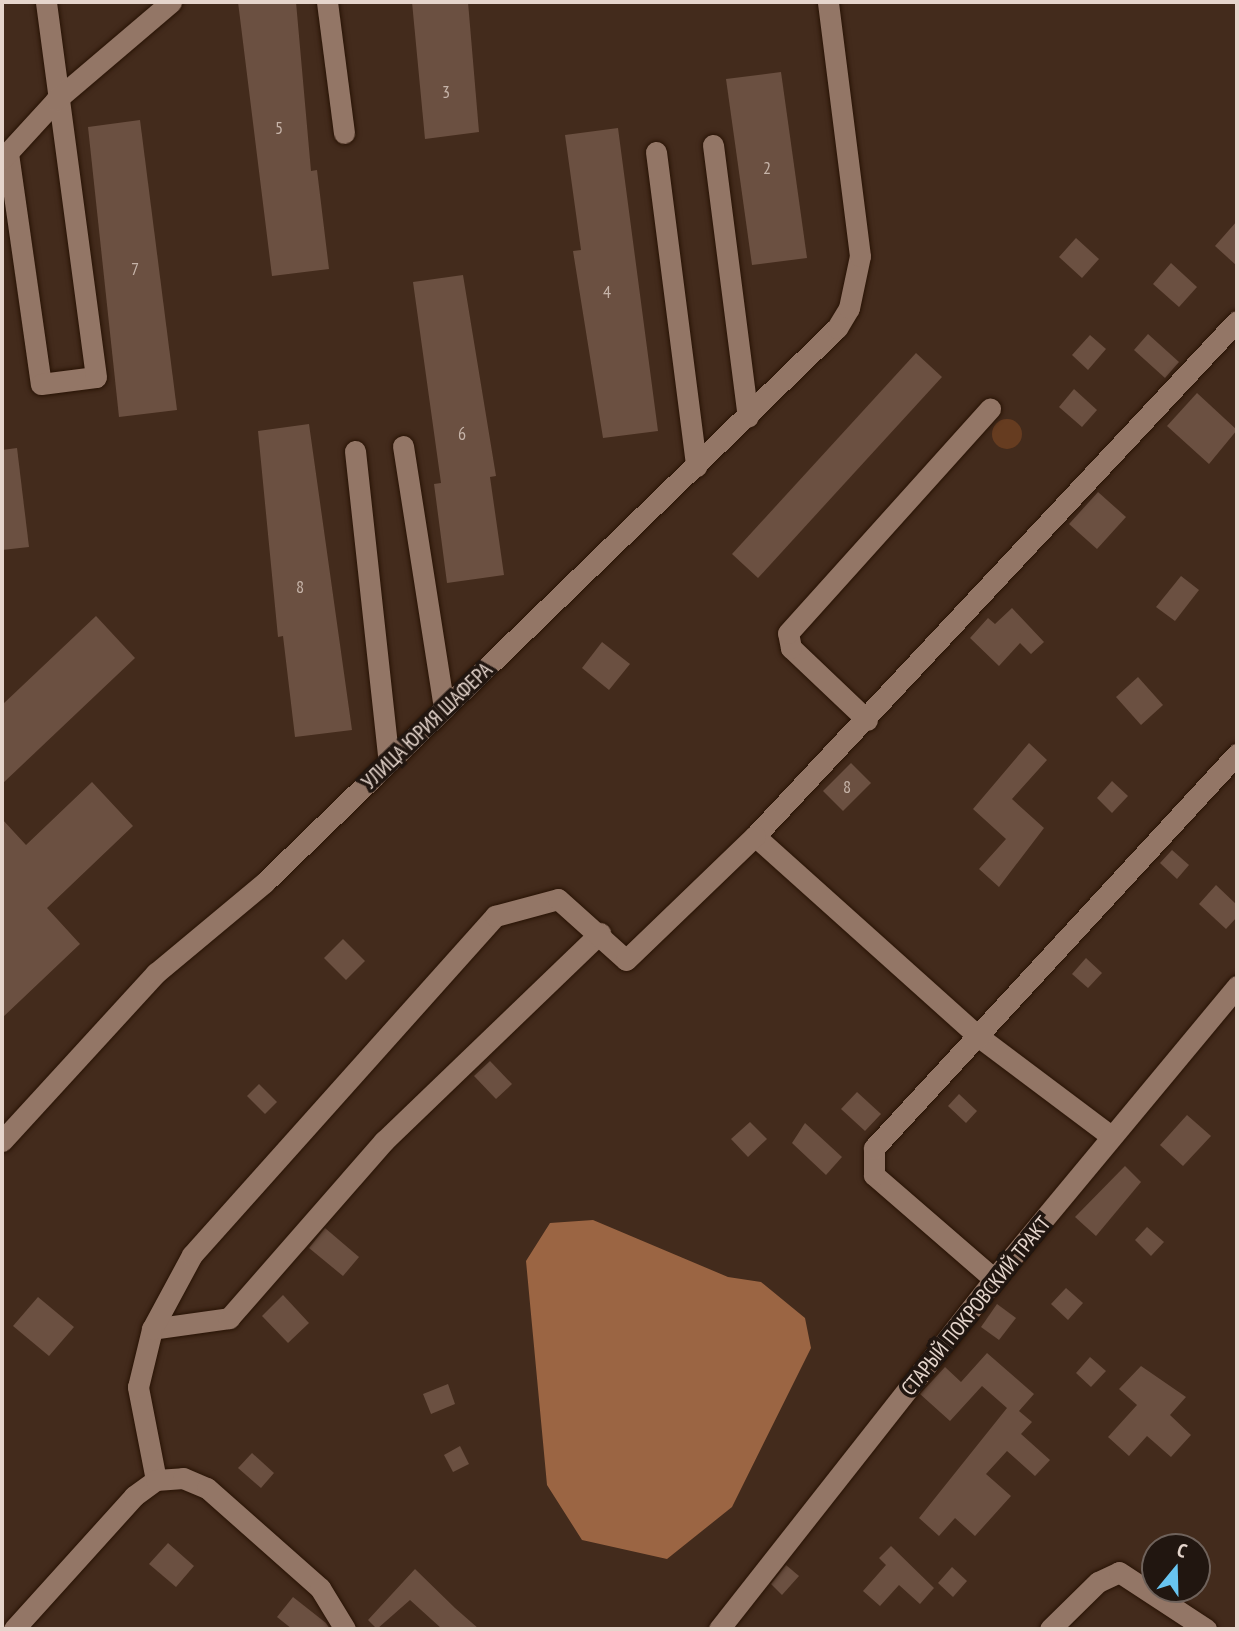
<!DOCTYPE html>
<meta charset="utf-8">
<style>
body{margin:0}
#map{position:relative;width:1239px;height:1631px;overflow:hidden;background:#432b1c;font-family:"PT Sans Narrow",sans-serif}
div>[style]{position:absolute}
.green>*{inset:0;background:#663c20}
.round{border-radius:50%}
.water>*{inset:0;background:#9b6543}
.building>*{inset:0;background:#6b5041}
.roads{filter:drop-shadow(0 0 2px #281305) drop-shadow(0 0 2px #281305)}
.minor>*{height:21px;margin:-10.5px;padding:0 10.5px;transform-origin:10.5px;border-radius:10.5px;background:#937666}
span{translate:-50% -50%;white-space:nowrap;text-align:center;line-height:1.15;-webkit-text-stroke:7px #211610;paint-order:stroke}
.number-label{font-size:18px;color:#c6b4a9}
.number-label span{-webkit-text-stroke-width:0}
.street-label{font-size:21px;color:#e5d5cc}
.frame{position:absolute;inset:0;border:4px solid #e5d5cc;pointer-events:none}
.north{position:absolute;left:1141px;top:1533px;width:70px;height:70px;box-sizing:border-box;background:#211610;border:2px solid #6f625b;border-radius:50%;rotate:19deg;font-size:19px;font-weight:700;line-height:28px;text-align:center;color:#e5d5cc}
.north::after{content:'';display:block;margin:auto;width:24px;height:32px;background:#68c4f0;clip-path:polygon(50% 0,100% 100%,50% 72%,0 100%)}
</style>
<div id="map">
<div class="green">
<i class="round" style="left:992px;top:419px;width:30px;height:30px"></i>
</div>
<div class="water">
<i style="clip-path:polygon(593px 1220px,728px 1277px,761px 1282px,805px 1318px,811px 1348px,732px 1507px,667px 1559px,582px 1540px,547px 1485px,526px 1261px,550px 1223px)"></i>
</div>
<div class="building">
<i style="clip-path:polygon(238px 2px,296px 2px,311px 171px,317px 170px,329px 269px,272px 276px)"></i>
<i style="clip-path:polygon(412px 2px,468px 2px,479px 132px,425px 139px)"></i>
<i style="clip-path:polygon(781px 72px,807px 258px,752px 265px,726px 79px)"></i>
<i style="clip-path:polygon(140px 120px,177px 410px,119px 417px,88px 127px)"></i>
<i style="clip-path:polygon(618px 128px,658px 431px,603px 438px,573px 251px,581px 250px,565px 135px)"></i>
<i style="clip-path:polygon(1237px 221px,1237px 266px,1215px 246px)"></i>
<i style="clip-path:polygon(1076px 238px,1099px 259px,1082px 278px,1059px 257px)"></i>
<i style="clip-path:polygon(1171px 263px,1197px 287px,1179px 307px,1153px 284px)"></i>
<i style="clip-path:polygon(463px 275px,496px 476px,490px 477px,504px 575px,447px 583px,434px 484px,441px 483px,413px 282px)"></i>
<i style="clip-path:polygon(1148px 334px,1179px 362px,1165px 378px,1134px 350px)"></i>
<i style="clip-path:polygon(1090px 335px,1106px 349px,1088px 370px,1072px 355px)"></i>
<i style="clip-path:polygon(916px 353px,942px 377px,758px 578px,732px 554px)"></i>
<i style="clip-path:polygon(1074px 389px,1097px 410px,1082px 427px,1059px 407px)"></i>
<i style="clip-path:polygon(1197px 393px,1237px 430px,1209px 464px,1167px 426px)"></i>
<i style="clip-path:polygon(309px 424px,352px 730px,295px 737px,283px 636px,278px 637px,258px 431px)"></i>
<i style="clip-path:polygon(17px 448px,29px 547px,2px 550px,2px 450px)"></i>
<i style="clip-path:polygon(1098px 492px,1126px 517px,1097px 549px,1069px 524px)"></i>
<i style="clip-path:polygon(1181px 576px,1199px 590px,1175px 621px,1156px 607px)"></i>
<i style="clip-path:polygon(1012px 608px,1044px 642px,1031px 654px,1020px 643px,999px 666px,970px 638px,988px 618px,995px 624px)"></i>
<i style="clip-path:polygon(96px 616px,135px 658px,2px 784px,2px 705px)"></i>
<i style="clip-path:polygon(602px 642px,630px 664px,609px 690px,582px 668px)"></i>
<i style="clip-path:polygon(1138px 677px,1163px 705px,1141px 725px,1116px 697px)"></i>
<i style="clip-path:polygon(1029px 743px,1047px 760px,1012px 799px,1044px 828px,999px 887px,979px 869px,1006px 839px,973px 809px)"></i>
<i style="clip-path:polygon(851px 763px,871px 783px,843px 811px,823px 791px)"></i>
<i style="clip-path:polygon(1112px 781px,1128px 796px,1112px 813px,1097px 798px)"></i>
<i style="clip-path:polygon(92px 782px,133px 826px,47px 908px,80px 944px,2px 1018px,2px 819px,26px 845px)"></i>
<i style="clip-path:polygon(1172px 850px,1189px 865px,1177px 879px,1160px 863px)"></i>
<i style="clip-path:polygon(1216px 885px,1237px 905px,1237px 917px,1226px 929px,1199px 904px)"></i>
<i style="clip-path:polygon(343px 939px,365px 961px,346px 980px,324px 958px)"></i>
<i style="clip-path:polygon(1086px 958px,1102px 973px,1088px 988px,1072px 974px)"></i>
<i style="clip-path:polygon(490px 1061px,512px 1084px,496px 1099px,474px 1076px)"></i>
<i style="clip-path:polygon(259px 1084px,277px 1102px,265px 1114px,247px 1096px)"></i>
<i style="clip-path:polygon(857px 1092px,881px 1114px,865px 1131px,841px 1109px)"></i>
<i style="clip-path:polygon(959px 1094px,977px 1111px,966px 1123px,948px 1106px)"></i>
<i style="clip-path:polygon(1187px 1115px,1211px 1136px,1183px 1166px,1160px 1145px)"></i>
<i style="clip-path:polygon(750px 1122px,767px 1139px,748px 1157px,731px 1139px)"></i>
<i style="clip-path:polygon(805px 1123px,842px 1157px,826px 1175px,792px 1143px)"></i>
<i style="clip-path:polygon(1125px 1166px,1141px 1182px,1096px 1236px,1075px 1217px)"></i>
<i style="clip-path:polygon(1147px 1227px,1164px 1242px,1151px 1256px,1135px 1240px)"></i>
<i style="clip-path:polygon(325px 1228px,359px 1257px,343px 1276px,309px 1248px)"></i>
<i style="clip-path:polygon(1066px 1288px,1083px 1303px,1068px 1320px,1051px 1304px)"></i>
<i style="clip-path:polygon(283px 1295px,309px 1323px,288px 1343px,262px 1316px)"></i>
<i style="clip-path:polygon(38px 1297px,74px 1327px,49px 1356px,13px 1326px)"></i>
<i style="clip-path:polygon(997px 1304px,1016px 1318px,999px 1340px,981px 1327px)"></i>
<i style="clip-path:polygon(987px 1353px,1034px 1394px,1019px 1411px,1032px 1422px,1021px 1434px,1050px 1460px,1035px 1476px,1007px 1451px,986px 1474px,1011px 1496px,975px 1536px,955px 1518px,939px 1536px,919px 1518px,1007px 1408px,982px 1386px,950px 1421px,920px 1394px,945px 1367px,961px 1382px)"></i>
<i style="clip-path:polygon(1090px 1357px,1106px 1371px,1091px 1387px,1076px 1373px)"></i>
<i style="clip-path:polygon(1141px 1366px,1186px 1397px,1170px 1415px,1191px 1435px,1171px 1457px,1147px 1436px,1129px 1456px,1108px 1437px,1137px 1405px,1119px 1389px)"></i>
<i style="clip-path:polygon(448px 1384px,455px 1404px,431px 1414px,423px 1394px)"></i>
<i style="clip-path:polygon(460px 1446px,469px 1464px,453px 1472px,444px 1455px)"></i>
<i style="clip-path:polygon(252px 1453px,274px 1473px,261px 1488px,238px 1468px)"></i>
<i style="clip-path:polygon(168px 1543px,194px 1566px,176px 1587px,149px 1564px)"></i>
<i style="clip-path:polygon(891px 1546px,934px 1588px,920px 1604px,899px 1585px,880px 1606px,863px 1591px,886px 1565px,879px 1558px)"></i>
<i style="clip-path:polygon(786px 1565px,799px 1576px,782px 1595px,771px 1584px)"></i>
<i style="clip-path:polygon(952px 1567px,967px 1581px,953px 1597px,938px 1583px)"></i>
<i style="clip-path:polygon(415px 1569px,455px 1608px,479px 1629px,442px 1629px,410px 1600px,377px 1629px,368px 1620px)"></i>
<i style="clip-path:polygon(293px 1597px,326px 1623px,330px 1629px,292px 1629px,277px 1617px)"></i>
</div>
<div class="roads">
<div class="minor">
<i style="left:327px;top:2px;width:132px;rotate:82.6deg"></i>
<i style="left:713px;top:145px;width:274px;rotate:82.7deg"></i>
<i style="left:656px;top:152px;width:317px;rotate:82.7deg"></i>
<i style="left:8px;top:153px;width:233px;rotate:81.9deg"></i>
<i style="left:41px;top:384px;width:55px;rotate:-7.3deg"></i>
<i style="left:96px;top:377px;width:378px;rotate:-97.6deg"></i>
<i style="left:2px;top:159px;width:80px;rotate:-47.5deg"></i>
<i style="left:56px;top:100px;width:151px;rotate:-40.4deg"></i>
<i style="left:403px;top:446px;width:266px;rotate:81.1deg"></i>
<i style="left:355px;top:451px;width:313px;rotate:83.8deg"></i>
<i style="left:867px;top:720px;width:105px;rotate:-136.5deg"></i>
<i style="left:791px;top:648px;width:15px;rotate:-101deg"></i>
<i style="left:788px;top:633px;width:302px;rotate:-48deg"></i>
<i style="left:1111px;top:1136px;width:165px;rotate:-143.1deg"></i>
<i style="left:979px;top:1037px;width:301px;rotate:-138.1deg"></i>
<i style="left:755px;top:836px;width:705px;rotate:-46.9deg"></i>
<i style="left:2px;top:1141px;width:228px;rotate:-47.5deg"></i>
<i style="left:156px;top:973px;width:141px;rotate:-39.8deg"></i>
<i style="left:264px;top:883px;width:798px;rotate:-44.09deg"></i>
<i style="left:837px;top:328px;width:23px;rotate:-59deg"></i>
<i style="left:849px;top:308px;width:53px;rotate:-78.1deg"></i>
<i style="left:860px;top:256px;width:256px;rotate:-97.2deg"></i>
<i style="left:994px;top:1279px;width:159px;rotate:-139.1deg"></i>
<i style="left:874px;top:1175px;width:27px;rotate:-90deg"></i>
<i style="left:874px;top:1148px;width:536px;rotate:-47.35deg"></i>
<i style="left:152px;top:1329px;width:78px;rotate:-8.1deg"></i>
<i style="left:229px;top:1318px;width:235px;rotate:-48.8deg"></i>
<i style="left:384px;top:1141px;width:300px;rotate:-43.9deg"></i>
<i style="left:156px;top:1480px;width:95px;rotate:-101deg"></i>
<i style="left:138px;top:1387px;width:60px;rotate:-76.4deg"></i>
<i style="left:152px;top:1329px;width:84px;rotate:-61.6deg"></i>
<i style="left:192px;top:1255px;width:455px;rotate:-48.2deg"></i>
<i style="left:495px;top:916px;width:65px;rotate:-15.1deg"></i>
<i style="left:558px;top:899px;width:91px;rotate:41.9deg"></i>
<i style="left:626px;top:960px;width:179px;rotate:-43.9deg"></i>
<i style="left:14px;top:1629px;width:179px;rotate:-47.9deg"></i>
<i style="left:134px;top:1496px;width:27px;rotate:-36deg"></i>
<i style="left:156px;top:1480px;width:27px;rotate:-4deg"></i>
<i style="left:183px;top:1478px;width:26px;rotate:23deg"></i>
<i style="left:207px;top:1488px;width:151px;rotate:41.5deg"></i>
<i style="left:320px;top:1588px;width:48px;rotate:58.6deg"></i>
<i style="left:719px;top:1629px;width:445px;rotate:-51.8deg"></i>
<i style="left:994px;top:1279px;width:381px;rotate:-50.3deg"></i>
<i style="left:1050px;top:1629px;width:67px;rotate:-44.4deg"></i>
<i style="left:1098px;top:1582px;width:23px;rotate:-25deg"></i>
<i style="left:1119px;top:1572px;width:104px;rotate:33.2deg"></i>
</div>
</div>
<div class="number-label">
<span style="left:446px;top:92px">3</span>
<span style="left:279px;top:128px">5</span>
<span style="left:767px;top:168px">2</span>
<span style="left:135px;top:269px">7</span>
<span style="left:607px;top:292px">4</span>
<span style="left:462px;top:434px">6</span>
<span style="left:300px;top:587px">8</span>
<span style="left:847px;top:787px">8</span>
</div>
<div class="street-label">
<span style="left:427px;top:726px;rotate:-44deg">УЛИЦА ЮРИЯ ШАФЕРА</span>
<span style="left:976px;top:1306px;rotate:-51deg">СТАРЫЙ ПОКРОВСКИЙ ТРАКТ</span>
</div>
<div class="frame"></div>
<div class="north">С</div>
</div>
